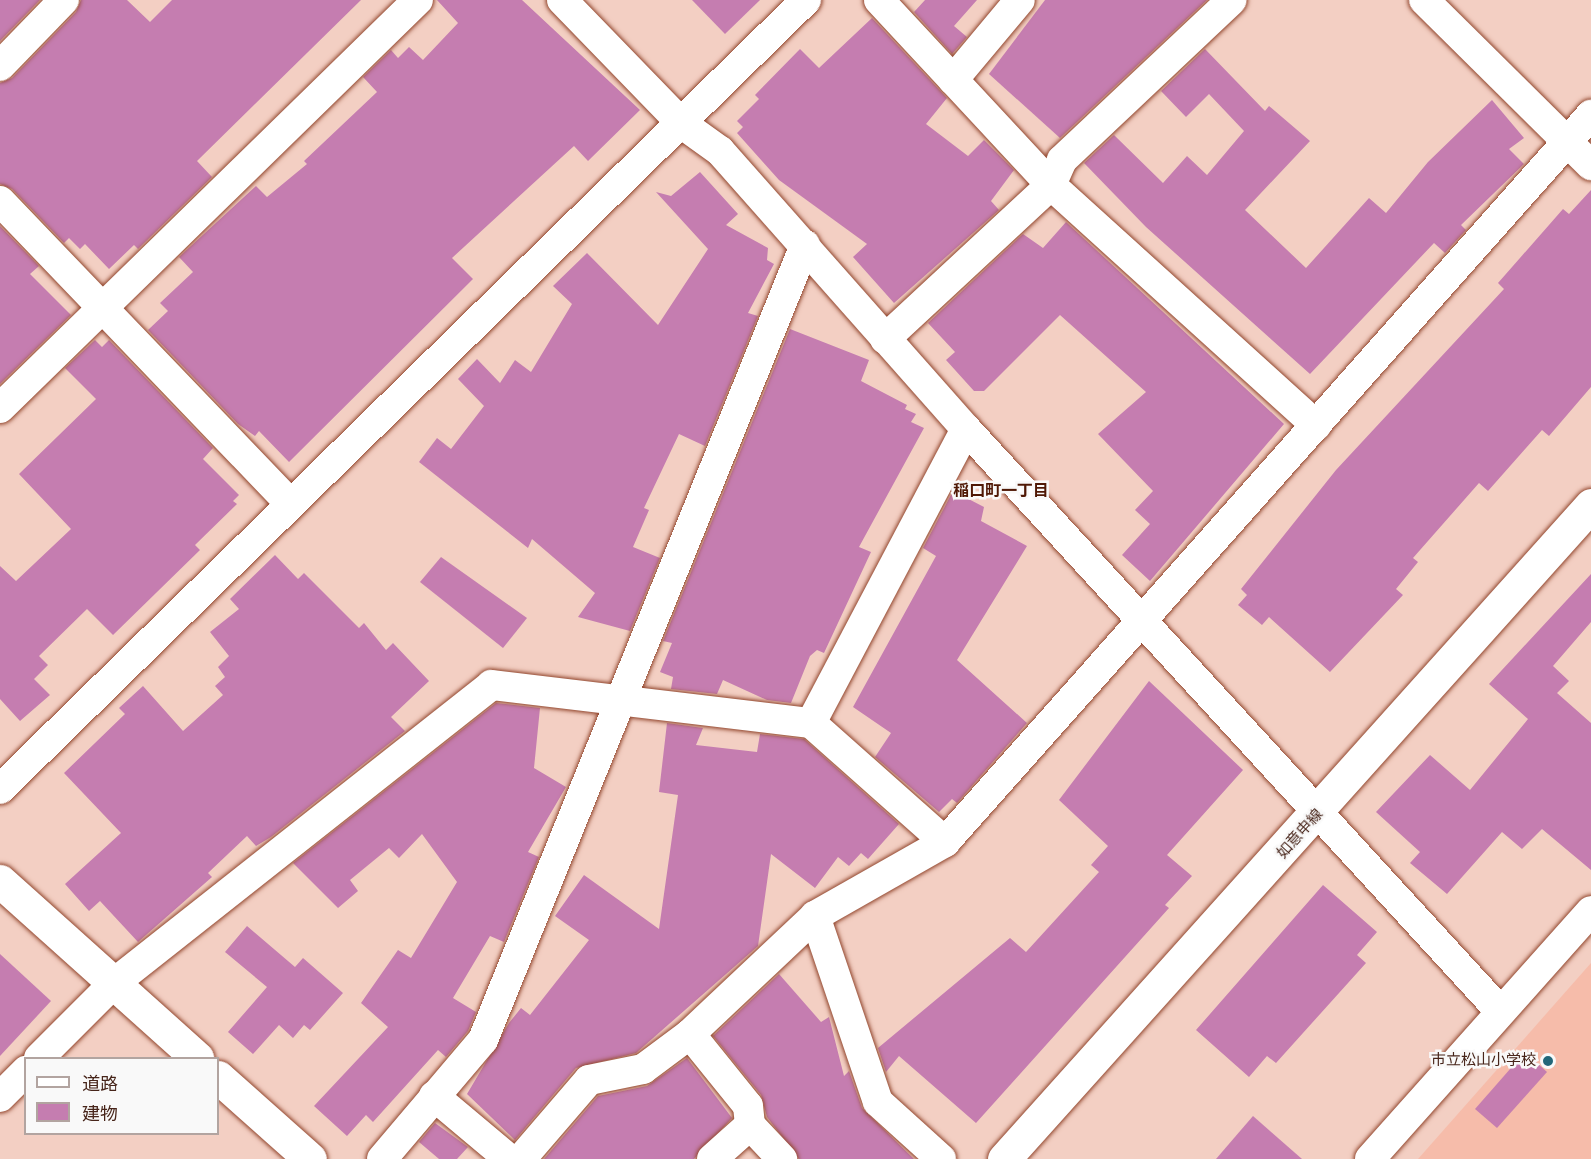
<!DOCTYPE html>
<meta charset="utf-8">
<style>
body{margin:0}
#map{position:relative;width:1591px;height:1159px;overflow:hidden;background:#f3cfc3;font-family:Raleway,"Noto Sans JP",sans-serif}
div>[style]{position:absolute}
.built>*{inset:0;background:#f6bcaa}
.building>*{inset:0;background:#c57db0}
.roads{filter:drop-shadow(0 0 2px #92462d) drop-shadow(0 0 2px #92462d)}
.street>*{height:30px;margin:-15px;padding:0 15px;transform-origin:15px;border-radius:15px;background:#fff}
.secondary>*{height:33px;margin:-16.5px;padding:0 16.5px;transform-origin:16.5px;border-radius:16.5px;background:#fff}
.dots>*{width:16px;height:16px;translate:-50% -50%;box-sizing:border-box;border:3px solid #f9f9f9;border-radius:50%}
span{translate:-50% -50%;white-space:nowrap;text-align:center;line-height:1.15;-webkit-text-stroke:5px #f9f9f9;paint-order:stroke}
.street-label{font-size:15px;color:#47251a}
.poi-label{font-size:15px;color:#47251a}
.right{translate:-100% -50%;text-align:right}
.neighbourhood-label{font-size:16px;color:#4f1805;font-weight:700}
.legend{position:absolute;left:24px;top:1057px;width:195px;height:78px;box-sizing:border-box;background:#f9f9f9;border:2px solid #b2a4a0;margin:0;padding:8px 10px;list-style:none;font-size:18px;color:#47251a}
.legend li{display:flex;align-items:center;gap:12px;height:30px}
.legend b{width:30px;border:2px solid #b2a4a0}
</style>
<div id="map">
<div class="built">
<i style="clip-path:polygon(1591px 963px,1591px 1159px,1418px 1159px)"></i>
</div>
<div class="building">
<i style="clip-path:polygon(0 0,40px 0,0 41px)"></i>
<i style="clip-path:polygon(81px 0,127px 0,150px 22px,172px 0,361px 0,197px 161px,212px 177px,138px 249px,134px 245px,109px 269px,85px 244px,80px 249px,69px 238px,64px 243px,12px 189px,0 184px,0 83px,12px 78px,76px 12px)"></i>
<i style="clip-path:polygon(437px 0,522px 0,640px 110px,588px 161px,574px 146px,452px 258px,473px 279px,289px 462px,259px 431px,255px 436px,238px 424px,148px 330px,168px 311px,160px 303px,193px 272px,179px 257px,256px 186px,267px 197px,307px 164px,304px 161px,377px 92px,363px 77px,391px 50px,398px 58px,409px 47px,423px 60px,458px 23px)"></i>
<i style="clip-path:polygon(692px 0,760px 0,725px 34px)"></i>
<i style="clip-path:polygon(925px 0,977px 0,954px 26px,967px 37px,952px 54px,914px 12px)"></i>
<i style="clip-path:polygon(1045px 0,1207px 0,1060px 138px,989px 74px)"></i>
<i style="clip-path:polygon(872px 18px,947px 98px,926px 124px,968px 156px,984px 140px,1014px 170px,991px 201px,999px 210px,894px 303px,853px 257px,867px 244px,779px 180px,737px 133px,743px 127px,737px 121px,759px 99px,755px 95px,800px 49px,819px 68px)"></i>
<i style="clip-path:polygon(1205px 49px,1265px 111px,1269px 106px,1310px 141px,1245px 210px,1306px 268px,1369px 198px,1386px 213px,1428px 162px,1492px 100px,1524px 138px,1509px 149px,1524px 164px,1461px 225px,1466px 230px,1445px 253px,1434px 243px,1310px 374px,1146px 227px,1084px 163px,1114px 135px,1163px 183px,1187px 156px,1207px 175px,1244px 131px,1209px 94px,1186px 117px,1161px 91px)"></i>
<i style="clip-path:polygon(700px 172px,738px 214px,726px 225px,768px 248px,767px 260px,774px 264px,748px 313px,758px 316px,705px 446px,679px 434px,644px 508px,649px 510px,633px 547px,660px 558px,630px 631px,578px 617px,595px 593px,532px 539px,528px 548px,419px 462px,437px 438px,451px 449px,484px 406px,458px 379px,477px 359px,500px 383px,515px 360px,531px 372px,572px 304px,553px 286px,587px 253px,658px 325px,708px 249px,656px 192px,671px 196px)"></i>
<i style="clip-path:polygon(1591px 190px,1591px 387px,1549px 436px,1542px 430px,1488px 491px,1479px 483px,1413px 558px,1418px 562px,1396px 589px,1403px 595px,1330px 672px,1269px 617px,1262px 625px,1238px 605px,1247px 595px,1241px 589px,1336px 470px,1504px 289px,1498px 283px,1563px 209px,1569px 214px)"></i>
<i style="clip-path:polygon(1066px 222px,1284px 424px,1150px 581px,1122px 555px,1150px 524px,1135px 510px,1153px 491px,1098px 434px,1146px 392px,1060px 315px,984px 391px,974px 391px,946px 360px,955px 352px,928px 323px,1023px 234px,1043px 248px)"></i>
<i style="clip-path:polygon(0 226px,39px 266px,30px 274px,71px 315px,0 384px)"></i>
<i style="clip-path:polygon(790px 329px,869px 360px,861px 381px,907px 405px,905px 409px,916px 414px,911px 422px,924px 428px,859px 547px,871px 552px,824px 653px,817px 650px,810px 656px,791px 703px,767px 700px,723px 680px,717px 694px,671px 689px,673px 677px,660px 672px,672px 643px,663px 641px)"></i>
<i style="clip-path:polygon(95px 340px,102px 347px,109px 340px,213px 448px,203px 459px,239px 495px,233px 501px,237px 504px,195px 545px,200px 550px,113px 635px,87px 609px,39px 656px,48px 665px,34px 679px,50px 695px,20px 721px,0 699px,0 566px,16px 581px,71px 529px,19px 474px,96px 399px,65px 368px)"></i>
<i style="clip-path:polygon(953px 491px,984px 507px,981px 521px,1027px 546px,957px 660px,1027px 723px,957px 803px,952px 799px,939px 812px,875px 757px,891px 733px,853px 707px,936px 556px,923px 548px)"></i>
<i style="clip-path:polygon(275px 555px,298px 579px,304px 573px,359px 628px,364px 623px,386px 650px,393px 643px,429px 681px,391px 717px,405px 731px,271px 837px,256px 846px,247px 836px,208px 873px,212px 877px,138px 942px,100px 901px,89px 911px,65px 884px,121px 833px,64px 773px,125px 714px,119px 708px,143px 686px,183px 731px,223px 695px,215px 686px,225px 677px,218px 667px,229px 656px,210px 632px,239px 609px,230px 599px)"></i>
<i style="clip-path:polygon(441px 557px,527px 618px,503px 648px,420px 582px)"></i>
<i style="clip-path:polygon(1591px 574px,1591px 622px,1553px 666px,1569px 681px,1557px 693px,1591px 723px,1591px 870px,1542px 829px,1522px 849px,1502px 832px,1447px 894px,1410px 863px,1420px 852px,1376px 812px,1430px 755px,1470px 790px,1528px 719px,1489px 684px)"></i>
<i style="clip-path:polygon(1149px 681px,1243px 770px,1167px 855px,1192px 876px,1165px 905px,1169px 908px,976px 1123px,899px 1056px,886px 1072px,878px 1048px,1010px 938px,1026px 952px,1099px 872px,1091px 865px,1108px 846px,1059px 800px)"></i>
<i style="clip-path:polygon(496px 703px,540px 708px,534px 768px,566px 787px,528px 852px,539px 857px,504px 942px,490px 936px,453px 998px,476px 1012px,468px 1031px,446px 1057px,438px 1050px,373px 1122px,366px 1115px,347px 1136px,314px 1106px,388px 1027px,361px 1003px,398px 950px,411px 958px,457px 882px,422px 834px,399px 858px,389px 848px,350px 880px,358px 891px,338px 908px,293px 863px)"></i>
<i style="clip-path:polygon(667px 723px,703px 728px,696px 745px,757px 752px,760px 734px,804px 739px,899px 824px,868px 859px,861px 853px,849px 866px,838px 857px,815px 888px,771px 854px,758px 946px,636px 1053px,576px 1068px,515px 1140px,467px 1094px,509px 1023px,521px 1008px,530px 1015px,589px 940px,555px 916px,584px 875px,659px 929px,678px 795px,659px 792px)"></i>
<i style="clip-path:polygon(1323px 885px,1377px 932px,1357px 955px,1366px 963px,1276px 1063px,1267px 1056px,1249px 1077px,1196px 1030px)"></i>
<i style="clip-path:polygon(247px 926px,295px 967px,303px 958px,343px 993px,310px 1030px,304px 1025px,293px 1038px,279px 1025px,253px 1054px,228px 1032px,267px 987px,225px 952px)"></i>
<i style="clip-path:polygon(0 954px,51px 1001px,0 1056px)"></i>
<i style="clip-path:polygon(779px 974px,821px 1022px,829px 1017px,844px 1076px,849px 1071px,862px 1108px,914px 1159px,799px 1159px,767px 1117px,761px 1095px,713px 1036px)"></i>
<i style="clip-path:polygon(1525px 1052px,1547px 1072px,1497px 1128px,1475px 1109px)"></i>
<i style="clip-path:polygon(687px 1058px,732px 1118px,694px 1159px,544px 1159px,598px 1096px,647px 1086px)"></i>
<i style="clip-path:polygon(1253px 1116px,1302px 1159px,1216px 1159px)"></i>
<i style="clip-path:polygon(435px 1123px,468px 1147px,457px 1159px,439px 1159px,419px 1142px)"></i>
</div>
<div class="roads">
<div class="street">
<i style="left:562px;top:0;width:171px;rotate:45.9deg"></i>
<i style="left:681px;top:123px;width:48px;rotate:35.7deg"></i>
<i style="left:720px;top:151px;width:371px;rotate:48.5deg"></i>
<i style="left:966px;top:429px;width:790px;rotate:47.46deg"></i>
<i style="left:879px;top:0;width:253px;rotate:47.1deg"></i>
<i style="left:1051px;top:185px;width:358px;rotate:42.2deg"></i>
<i style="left:1424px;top:0;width:235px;rotate:44.7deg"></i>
<i style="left:0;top:66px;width:92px;rotate:-45.9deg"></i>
<i style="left:953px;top:80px;width:104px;rotate:-50.1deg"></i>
<i style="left:0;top:201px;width:420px;rotate:46.2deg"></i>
<i style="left:885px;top:339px;width:226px;rotate:-42.9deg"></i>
<i style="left:1051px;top:185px;width:27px;rotate:-66deg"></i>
<i style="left:1062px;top:160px;width:233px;rotate:-43.3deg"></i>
<i style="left:0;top:408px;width:584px;rotate:-44.31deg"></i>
<i style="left:811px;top:723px;width:332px;rotate:-62.2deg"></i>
<i style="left:0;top:789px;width:1128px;rotate:-44.39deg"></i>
<i style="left:815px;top:916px;width:196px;rotate:71.3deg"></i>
<i style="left:878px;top:1102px;width:85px;rotate:42.1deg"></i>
<i style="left:690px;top:1034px;width:92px;rotate:51.1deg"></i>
<i style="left:748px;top:1106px;width:19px;rotate:84deg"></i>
<i style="left:750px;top:1125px;width:47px;rotate:46.7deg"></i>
<i style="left:39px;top:1058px;width:105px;rotate:-45deg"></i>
<i style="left:113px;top:984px;width:482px;rotate:-38.3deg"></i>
<i style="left:491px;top:685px;width:322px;rotate:6.8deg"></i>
<i style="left:811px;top:723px;width:179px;rotate:41.6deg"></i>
<i style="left:434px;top:1096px;width:98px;rotate:40deg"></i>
<i style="left:0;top:1097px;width:37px;rotate:-45deg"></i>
<i style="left:382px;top:1159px;width:156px;rotate:-49.7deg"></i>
<i style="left:483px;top:1040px;width:858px;rotate:-67.95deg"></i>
<i style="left:521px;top:1159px;width:104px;rotate:-49.3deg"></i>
<i style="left:589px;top:1080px;width:55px;rotate:-11.5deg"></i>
<i style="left:643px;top:1069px;width:59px;rotate:-36.7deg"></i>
<i style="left:690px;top:1034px;width:172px;rotate:-43.3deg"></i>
<i style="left:815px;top:916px;width:150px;rotate:-29.6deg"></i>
<i style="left:945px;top:842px;width:973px;rotate:-48.38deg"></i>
<i style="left:712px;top:1159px;width:51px;rotate:-41.8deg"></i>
<i style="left:1370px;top:1159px;width:332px;rotate:-48.3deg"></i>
</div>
<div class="secondary">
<i style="left:0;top:881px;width:265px;rotate:41.9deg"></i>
<i style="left:218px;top:1077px;width:123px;rotate:41.7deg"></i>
<i style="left:1004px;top:1159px;width:879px;rotate:-48.09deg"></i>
</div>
</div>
<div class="dots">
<i style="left:1548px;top:1061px;background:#236779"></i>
</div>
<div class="street-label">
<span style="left:1300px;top:834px;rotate:-48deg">如意申線</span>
</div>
<div class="poi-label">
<span class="right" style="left:1536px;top:1061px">市立松山小学校</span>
</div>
<div class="neighbourhood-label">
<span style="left:1001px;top:491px">稲口町一丁目</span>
</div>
<ul class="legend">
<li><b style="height:8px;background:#fff"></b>道路</li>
<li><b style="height:16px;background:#c57db0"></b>建物</li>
</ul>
</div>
